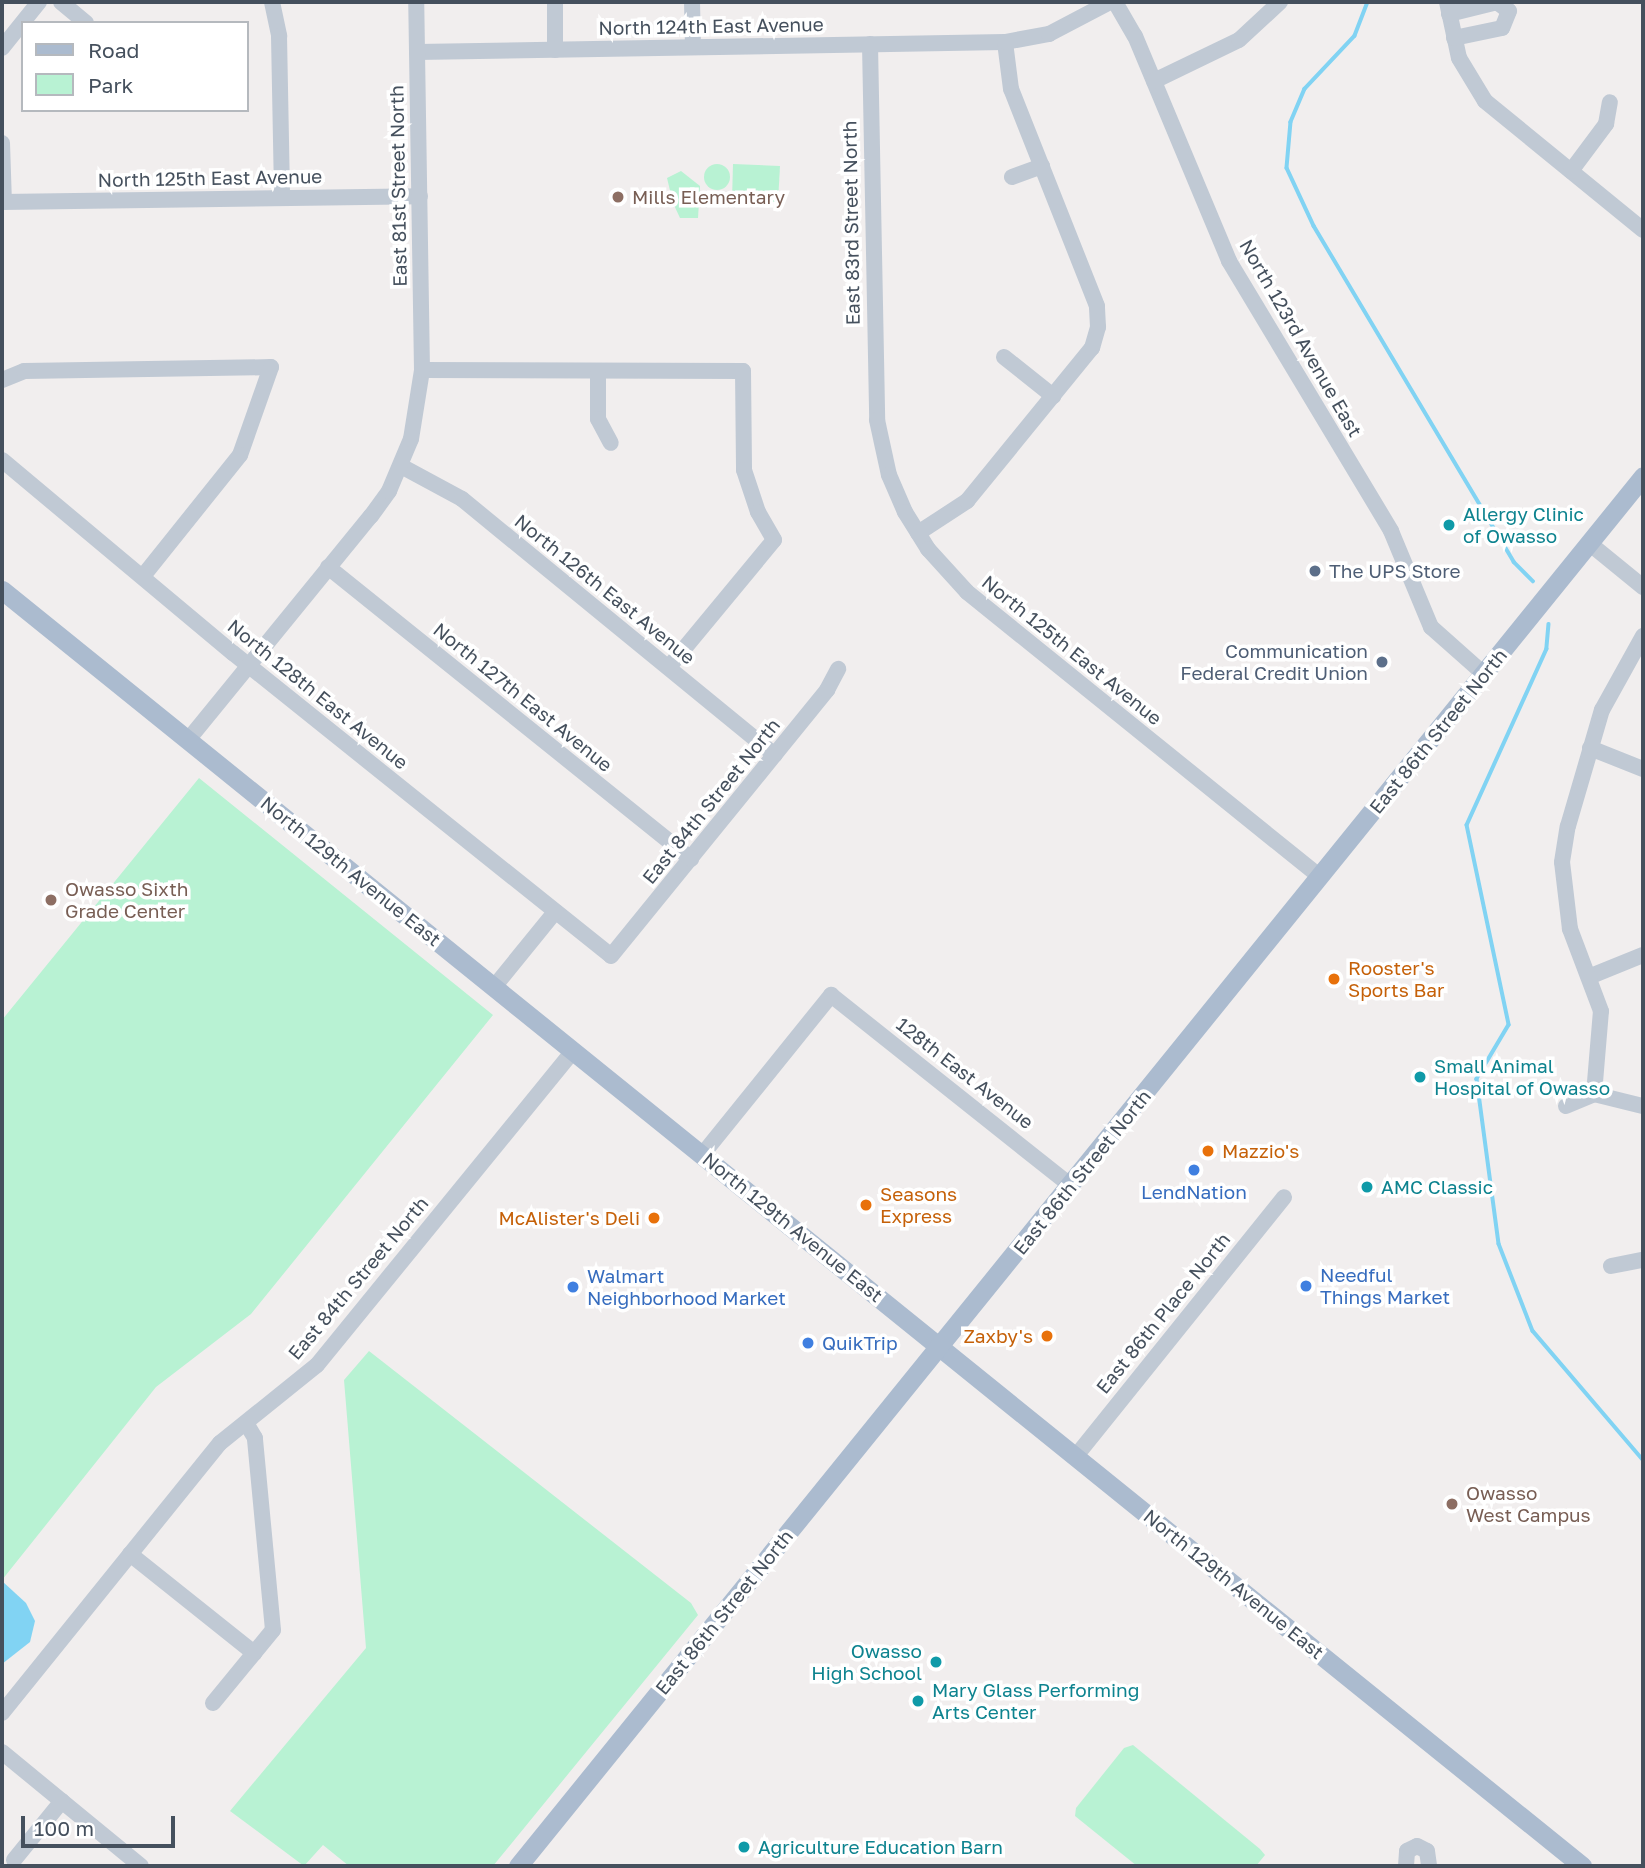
<!DOCTYPE html>
<style>
body{margin:0}
#map{position:relative;width:1645px;height:1868px;overflow:hidden;background:#f1eeee;font-family:"Golos Text",sans-serif}
div>[style]{position:absolute}
.green>*{inset:0;background:#b8f2d3}
.round{border-radius:50%}
.water>*{inset:0;background:#81d3f3}
.stream>*{height:3.5px;margin:-1.75px;padding:0 1.75px;transform-origin:1.75px;border-radius:1.75px;background:#81d3f3}
.minor>*{height:16px;margin:-8px;padding:0 8px;transform-origin:8px;border-radius:8px;background:#c0c9d4}
.major>*{height:19px;margin:-9.5px;padding:0 9.5px;transform-origin:9.5px;border-radius:9.5px;background:#abbbcf}
.dots>*{width:19px;height:19px;translate:-50% -50%;box-sizing:border-box;border:4px solid #fff;border-radius:50%}
span{translate:-50% -50%;white-space:nowrap;text-align:center;line-height:1.15;-webkit-text-stroke:7px #fff;paint-order:stroke}
.street-label{font-size:19px;color:#45505d}
.education-label{font-size:19px;color:#785e54}
.left{translate:0 -50%;text-align:left}
.culture-label{font-size:19px;color:#0d838f}
.right{translate:-100% -50%;text-align:right}
.service-label{font-size:19px;color:#4e5e75}
.food-label{font-size:19px;color:#c56008}
.shop-label{font-size:19px;color:#366cbe}
.frame{position:absolute;inset:0;border:4px solid #45505d;pointer-events:none}
.legend{position:absolute;left:21px;top:21px;width:228px;height:91px;box-sizing:border-box;background:#fff;border:2px solid #b5b9be;margin:0;padding:9px 12px;list-style:none;font-size:21px;color:#45505d}
.legend li{display:flex;align-items:center;gap:14px;height:35px}
.legend b{width:35px;border:2px solid #b5b9be}
.scale{position:absolute;left:21px;top:1816px;width:154px;height:32px;box-sizing:border-box;border:4px solid #45505d;border-top:0;padding-left:9px;font-size:21px;line-height:24px;white-space:nowrap;color:#45505d;-webkit-text-stroke:5px #fff;paint-order:stroke}
</style>
<div id="map">
<div class="green">
<i style="clip-path:polygon(733px 164px,780px 166px,778px 202px,732px 200px)"></i>
<i class="round" style="left:704px;top:164px;width:26px;height:26px"></i>
<i style="clip-path:polygon(681px 171px,700px 186px,698px 218px,680px 218px,673px 203px,667px 178px)"></i>
<i style="clip-path:polygon(199px 778px,493px 1015px,251px 1314px,156px 1387px,2px 1580px,2px 1020px)"></i>
<i style="clip-path:polygon(369px 1351px,691px 1603px,698px 1615px,493px 1866px,349px 1866px,323px 1845px,304px 1866px,230px 1811px,366px 1648px,344px 1380px)"></i>
<i style="clip-path:polygon(1133px 1745px,1260px 1849px,1265px 1855px,1256px 1866px,1137px 1866px,1075px 1816px,1076px 1808px,1124px 1748px)"></i>
</div>
<div class="water">
<i style="clip-path:polygon(2px 1581px,26px 1603px,35px 1621px,30px 1642px,2px 1664px)"></i>
</div>
<div class="stream">
<i style="left:1368px;top:2px;width:36px;rotate:111deg"></i>
<i style="left:1355px;top:36px;width:73px;rotate:133.3deg"></i>
<i style="left:1305px;top:89px;width:36px;rotate:113deg"></i>
<i style="left:1291px;top:122px;width:46px;rotate:95deg"></i>
<i style="left:1287px;top:168px;width:64px;rotate:65deg"></i>
<i style="left:1314px;top:226px;width:391px;rotate:59.2deg"></i>
<i style="left:1514px;top:562px;width:27px;rotate:45deg"></i>
<i style="left:1549px;top:624px;width:25px;rotate:95deg"></i>
<i style="left:1547px;top:649px;width:193px;rotate:114.4deg"></i>
<i style="left:1467px;top:825px;width:204px;rotate:78.1deg"></i>
<i style="left:1509px;top:1025px;width:63px;rotate:120.7deg"></i>
<i style="left:1477px;top:1079px;width:166px;rotate:82.4deg"></i>
<i style="left:1499px;top:1244px;width:93px;rotate:68.7deg"></i>
<i style="left:1533px;top:1331px;width:170px;rotate:49.5deg"></i>
</div>
<div class="minor">
<i style="left:61px;top:2px;width:33px;rotate:40deg"></i>
<i style="left:272px;top:2px;width:35px;rotate:78deg"></i>
<i style="left:279px;top:36px;width:161px;rotate:88.9deg"></i>
<i style="left:555px;top:2px;width:48px;rotate:90deg"></i>
<i style="left:692px;top:2px;width:45px;rotate:88.7deg"></i>
<i style="left:1115px;top:2px;width:39px;rotate:60deg"></i>
<i style="left:1135px;top:36px;width:244px;rotate:67.3deg"></i>
<i style="left:1229px;top:261px;width:315px;rotate:59deg"></i>
<i style="left:1391px;top:531px;width:104px;rotate:67.4deg"></i>
<i style="left:1431px;top:627px;width:71px;rotate:41.6deg"></i>
<i style="left:1447px;top:2px;width:57px;rotate:77.9deg"></i>
<i style="left:1459px;top:58px;width:50px;rotate:58.8deg"></i>
<i style="left:1485px;top:101px;width:204px;rotate:39.2deg"></i>
<i style="left:1449px;top:14px;width:49px;rotate:-14deg"></i>
<i style="left:1497px;top:2px;width:15px;rotate:37deg"></i>
<i style="left:1509px;top:11px;width:18px;rotate:112deg"></i>
<i style="left:1502px;top:28px;width:49px;rotate:168.2deg"></i>
<i style="left:870px;top:44px;width:376px;rotate:88.9deg"></i>
<i style="left:877px;top:420px;width:56px;rotate:77.7deg"></i>
<i style="left:889px;top:475px;width:40px;rotate:66.6deg"></i>
<i style="left:905px;top:512px;width:44px;rotate:58.1deg"></i>
<i style="left:928px;top:549px;width:58px;rotate:47.8deg"></i>
<i style="left:967px;top:592px;width:454px;rotate:38.9deg"></i>
<i style="left:2px;top:48px;width:59px;rotate:-51.2deg"></i>
<i style="left:417px;top:52px;width:588px;rotate:-0.97deg"></i>
<i style="left:1154px;top:81px;width:94px;rotate:-25.8deg"></i>
<i style="left:1239px;top:40px;width:56px;rotate:-42.8deg"></i>
<i style="left:2px;top:143px;width:59px;rotate:88.1deg"></i>
<i style="left:1571px;top:171px;width:59px;rotate:-53.3deg"></i>
<i style="left:1606px;top:124px;width:22px;rotate:-80deg"></i>
<i style="left:1012px;top:177px;width:32px;rotate:-20deg"></i>
<i style="left:2px;top:202px;width:418px;rotate:-0.8deg"></i>
<i style="left:1004px;top:357px;width:63px;rotate:38.5deg"></i>
<i style="left:422px;top:370px;width:321px;rotate:0.2deg"></i>
<i style="left:743px;top:371px;width:99px;rotate:89.4deg"></i>
<i style="left:744px;top:470px;width:44px;rotate:71.6deg"></i>
<i style="left:758px;top:512px;width:32px;rotate:60deg"></i>
<i style="left:774px;top:540px;width:165px;rotate:129.6deg"></i>
<i style="left:598px;top:373px;width:46px;rotate:90deg"></i>
<i style="left:598px;top:419px;width:27px;rotate:62deg"></i>
<i style="left:2px;top:380px;width:24px;rotate:-22deg"></i>
<i style="left:24px;top:371px;width:247px;rotate:-0.9deg"></i>
<i style="left:271px;top:367px;width:93px;rotate:109.4deg"></i>
<i style="left:240px;top:455px;width:154px;rotate:128.7deg"></i>
<i style="left:2px;top:460px;width:301px;rotate:39.9deg"></i>
<i style="left:233px;top:653px;width:484px;rotate:38.7deg"></i>
<i style="left:611px;top:956px;width:343px;rotate:-50.9deg"></i>
<i style="left:827px;top:690px;width:24px;rotate:-62deg"></i>
<i style="left:401px;top:466px;width:69px;rotate:28.4deg"></i>
<i style="left:462px;top:499px;width:404px;rotate:39.3deg"></i>
<i style="left:918px;top:533px;width:59px;rotate:-33.1deg"></i>
<i style="left:967px;top:501px;width:198px;rotate:-50.8deg"></i>
<i style="left:1092px;top:348px;width:22px;rotate:-74deg"></i>
<i style="left:1098px;top:327px;width:21px;rotate:-93deg"></i>
<i style="left:1097px;top:306px;width:233px;rotate:-111.6deg"></i>
<i style="left:1011px;top:89px;width:47px;rotate:-97.3deg"></i>
<i style="left:1005px;top:42px;width:45px;rotate:-10.3deg"></i>
<i style="left:1049px;top:34px;width:69px;rotate:-27.7deg"></i>
<i style="left:1589px;top:543px;width:70px;rotate:39.2deg"></i>
<i style="left:328px;top:567px;width:466px;rotate:38.8deg"></i>
<i style="left:188px;top:740px;width:289px;rotate:-50.8deg"></i>
<i style="left:371px;top:516px;width:31px;rotate:-54deg"></i>
<i style="left:389px;top:491px;width:56px;rotate:-67.1deg"></i>
<i style="left:411px;top:439px;width:70px;rotate:-80.9deg"></i>
<i style="left:422px;top:370px;width:368px;rotate:-90.9deg"></i>
<i style="left:1590px;top:748px;width:57px;rotate:21.6deg"></i>
<i style="left:1591px;top:976px;width:56px;rotate:-22deg"></i>
<i style="left:494px;top:987px;width:97px;rotate:-50.9deg"></i>
<i style="left:1594px;top:1094px;width:83px;rotate:-85.2deg"></i>
<i style="left:1601px;top:1011px;width:88px;rotate:-110.7deg"></i>
<i style="left:1570px;top:929px;width:67px;rotate:-96.8deg"></i>
<i style="left:1562px;top:862px;width:36px;rotate:-81deg"></i>
<i style="left:1568px;top:826px;width:121px;rotate:-73.7deg"></i>
<i style="left:1602px;top:710px;width:85px;rotate:-61deg"></i>
<i style="left:1566px;top:1106px;width:30px;rotate:-23deg"></i>
<i style="left:1594px;top:1094px;width:50px;rotate:13.8deg"></i>
<i style="left:702px;top:1155px;width:206px;rotate:-51.1deg"></i>
<i style="left:831px;top:995px;width:307px;rotate:38.5deg"></i>
<i style="left:1611px;top:1266px;width:33px;rotate:-11deg"></i>
<i style="left:1076px;top:1456px;width:332px;rotate:-51.2deg"></i>
<i style="left:130px;top:1554px;width:159px;rotate:38.6deg"></i>
<i style="left:213px;top:1703px;width:94px;rotate:-50.6deg"></i>
<i style="left:273px;top:1630px;width:193px;rotate:-95.4deg"></i>
<i style="left:255px;top:1438px;width:17px;rotate:-121deg"></i>
<i style="left:2px;top:1713px;width:347px;rotate:-51.1deg"></i>
<i style="left:220px;top:1443px;width:124px;rotate:-38.8deg"></i>
<i style="left:317px;top:1365px;width:405px;rotate:-50.8deg"></i>
<i style="left:2px;top:1752px;width:180px;rotate:39.4deg"></i>
<i style="left:14px;top:1860px;width:76px;rotate:-50.9deg"></i>
<i style="left:1406px;top:1866px;width:15px;rotate:-86deg"></i>
<i style="left:1407px;top:1851px;width:11px;rotate:-27deg"></i>
<i style="left:1417px;top:1846px;width:11px;rotate:27deg"></i>
<i style="left:1427px;top:1851px;width:15px;rotate:82deg"></i>
</div>
<div class="major">
<i style="left:2px;top:590px;width:2031px;rotate:38.92deg"></i>
<i style="left:518px;top:1866px;width:1788px;rotate:-51.01deg"></i>
</div>
<div class="dots">
<i style="left:618px;top:197px;background:#8d6e63"></i>
<i style="left:1449px;top:525px;background:#0f9aa8"></i>
<i style="left:1315px;top:571px;background:#5c6f8a"></i>
<i style="left:1382px;top:662px;background:#5c6f8a"></i>
<i style="left:51px;top:900px;background:#8d6e63"></i>
<i style="left:1334px;top:979px;background:#e8710a"></i>
<i style="left:1420px;top:1077px;background:#0f9aa8"></i>
<i style="left:1208px;top:1151px;background:#e8710a"></i>
<i style="left:1194px;top:1170px;background:#3f7fe0"></i>
<i style="left:1367px;top:1187px;background:#0f9aa8"></i>
<i style="left:866px;top:1205px;background:#e8710a"></i>
<i style="left:654px;top:1218px;background:#e8710a"></i>
<i style="left:1306px;top:1286px;background:#3f7fe0"></i>
<i style="left:573px;top:1287px;background:#3f7fe0"></i>
<i style="left:1047px;top:1336px;background:#e8710a"></i>
<i style="left:808px;top:1343px;background:#3f7fe0"></i>
<i style="left:1452px;top:1504px;background:#8d6e63"></i>
<i style="left:936px;top:1662px;background:#0f9aa8"></i>
<i style="left:918px;top:1701px;background:#0f9aa8"></i>
<i style="left:744px;top:1847px;background:#0f9aa8"></i>
</div>
<div class="street-label">
<span style="left:711px;top:26px;rotate:-1deg">North 124th East Avenue</span>
<span style="left:210px;top:178px;rotate:-1deg">North 125th East Avenue</span>
<span style="left:398px;top:186px;rotate:-91deg">East 81st Street North</span>
<span style="left:851px;top:223px;rotate:-91deg">East 83rd Street North</span>
<span style="left:1301px;top:338px;rotate:60deg">North 123rd Avenue East</span>
<span style="left:605px;top:589px;rotate:39deg">North 126th East Avenue</span>
<span style="left:1072px;top:650px;rotate:39deg">North 125th East Avenue</span>
<span style="left:318px;top:694px;rotate:39deg">North 128th East Avenue</span>
<span style="left:523px;top:697px;rotate:39deg">North 127th East Avenue</span>
<span style="left:1438px;top:731px;rotate:-51deg">East 86th Street North</span>
<span style="left:711px;top:801px;rotate:-51deg">East 84th Street North</span>
<span style="left:351px;top:871px;rotate:39deg">North 129th Avenue East</span>
<span style="left:965px;top:1073px;rotate:38deg">128th East Avenue</span>
<span style="left:1082px;top:1172px;rotate:-51deg">East 86th Street North</span>
<span style="left:793px;top:1227px;rotate:39deg">North 129th Avenue East</span>
<span style="left:358px;top:1278px;rotate:-50deg">East 84th Street North</span>
<span style="left:1163px;top:1313px;rotate:-51deg">East 86th Place North</span>
<span style="left:1234px;top:1584px;rotate:39deg">North 129th Avenue East</span>
<span style="left:724px;top:1612px;rotate:-51deg">East 86th Street North</span>
</div>
<div class="education-label">
<span class="left" style="left:632px;top:197px">Mills Elementary</span>
<span class="left" style="left:65px;top:900px">Owasso Sixth<br>Grade Center</span>
<span class="left" style="left:1466px;top:1504px">Owasso<br>West Campus</span>
</div>
<div class="culture-label">
<span class="left" style="left:1463px;top:525px">Allergy Clinic<br>of Owasso</span>
<span class="left" style="left:1434px;top:1077px">Small Animal<br>Hospital of Owasso</span>
<span class="left" style="left:1381px;top:1187px">AMC Classic</span>
<span class="right" style="left:922px;top:1662px">Owasso<br>High School</span>
<span class="left" style="left:932px;top:1701px">Mary Glass Performing<br>Arts Center</span>
<span class="left" style="left:758px;top:1847px">Agriculture Education Barn</span>
</div>
<div class="service-label">
<span class="left" style="left:1329px;top:571px">The UPS Store</span>
<span class="right" style="left:1368px;top:662px">Communication<br>Federal Credit Union</span>
</div>
<div class="food-label">
<span class="left" style="left:1348px;top:979px">Rooster's<br>Sports Bar</span>
<span class="left" style="left:1222px;top:1151px">Mazzio's</span>
<span class="left" style="left:880px;top:1205px">Seasons<br>Express</span>
<span class="right" style="left:640px;top:1218px">McAlister's Deli</span>
<span class="right" style="left:1033px;top:1336px">Zaxby's</span>
</div>
<div class="shop-label">
<span style="left:1194px;top:1192px">LendNation</span>
<span class="left" style="left:1320px;top:1286px">Needful<br>Things Market</span>
<span class="left" style="left:587px;top:1287px">Walmart<br>Neighborhood Market</span>
<span class="left" style="left:822px;top:1343px">QuikTrip</span>
</div>
<div class="frame"></div>
<ul class="legend">
<li><b style="height:9px;background:#abbbcf"></b>Road</li>
<li><b style="height:19px;background:#b8f2d3"></b>Park</li>
</ul>
<div class="scale">100 m</div>
</div>
